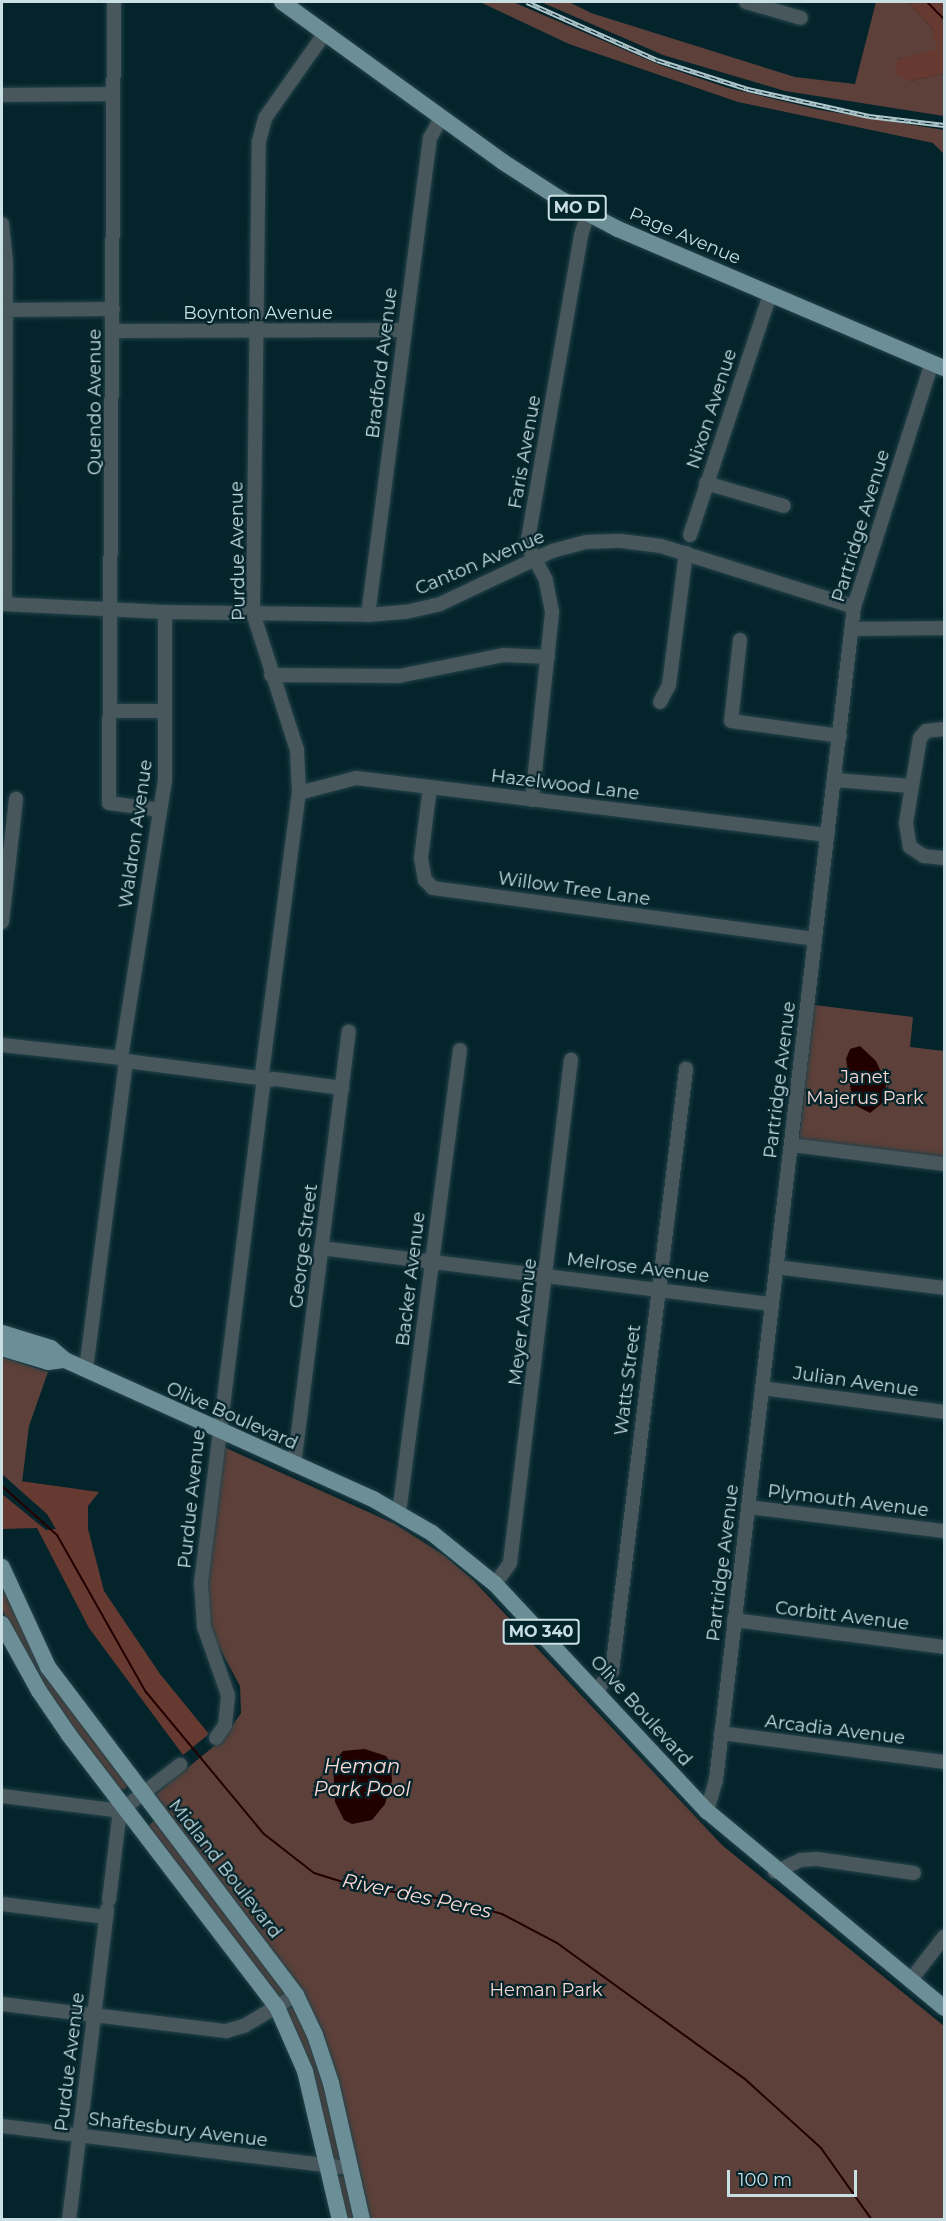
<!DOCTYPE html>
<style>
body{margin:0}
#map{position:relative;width:946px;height:2221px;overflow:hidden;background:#04242b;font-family:Montserrat,sans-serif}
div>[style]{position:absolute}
.green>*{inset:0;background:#5c4039}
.forest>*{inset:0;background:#673a31}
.water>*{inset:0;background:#230000}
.stream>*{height:2px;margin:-1px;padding:0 1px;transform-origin:1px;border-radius:1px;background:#230000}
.roads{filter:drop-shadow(0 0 2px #244249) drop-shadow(0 0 2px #244249)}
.minor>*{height:14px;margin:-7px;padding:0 7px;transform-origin:7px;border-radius:7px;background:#47575b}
.major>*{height:16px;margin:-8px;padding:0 8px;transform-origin:8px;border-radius:8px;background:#6c8f97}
.rail>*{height:4.5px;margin-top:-2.25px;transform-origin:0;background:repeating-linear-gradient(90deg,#04242b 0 7px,#b0c7cc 0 14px);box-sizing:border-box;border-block:2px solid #b0c7cc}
span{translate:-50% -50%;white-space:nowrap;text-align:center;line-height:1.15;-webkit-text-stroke:4.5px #04242b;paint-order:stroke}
.shield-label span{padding:2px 4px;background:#04242b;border:2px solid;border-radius:4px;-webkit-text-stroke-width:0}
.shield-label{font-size:16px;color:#c9dfe4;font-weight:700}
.street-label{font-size:18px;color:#c9dfe4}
.park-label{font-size:18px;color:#f7d6cf}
.water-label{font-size:20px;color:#fcdad3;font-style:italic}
.frame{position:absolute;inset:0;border:3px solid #c9dfe4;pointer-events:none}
.scale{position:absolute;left:727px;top:2170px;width:130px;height:27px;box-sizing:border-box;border:3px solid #c9dfe4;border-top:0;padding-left:8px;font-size:18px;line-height:21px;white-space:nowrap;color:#c9dfe4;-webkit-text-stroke:4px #04242b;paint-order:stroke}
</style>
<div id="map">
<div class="green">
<i style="clip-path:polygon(480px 2px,513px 2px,660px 65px,728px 88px,820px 110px,944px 130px,944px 154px,933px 143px,738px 102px,569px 44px)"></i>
<i style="clip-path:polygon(541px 2px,569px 2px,591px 13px,795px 77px,855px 84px,876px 2px,908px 2px,931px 27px,938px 50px,898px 59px,910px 81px,944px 74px,944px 116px,785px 91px,663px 55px)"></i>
<i style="clip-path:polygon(814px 1005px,913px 1017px,910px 1047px,944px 1051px,944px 1159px,799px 1139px)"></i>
<i style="clip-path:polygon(2px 1357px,48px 1372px,29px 1426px,21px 1491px,2px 1474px)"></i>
<i style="clip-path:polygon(224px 1447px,395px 1524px,445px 1556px,474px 1581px,722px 1845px,944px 2026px,944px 2219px,364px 2219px,321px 2036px,152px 1797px,224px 1738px,241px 1713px,240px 1686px,211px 1632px,205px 1596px)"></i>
<i style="clip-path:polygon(2px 1577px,129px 1783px,125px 1789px,119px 1790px,54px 1705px,17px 1642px,2px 1609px)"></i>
<i style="clip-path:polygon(156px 1819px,286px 1994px,278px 1996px,148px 1826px)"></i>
<i style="clip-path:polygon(294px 2005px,318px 2052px,343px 2160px,333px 2160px,287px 2010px)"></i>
<i style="clip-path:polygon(342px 2176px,347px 2176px,358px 2219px,345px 2219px,338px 2177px)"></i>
</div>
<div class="forest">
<i style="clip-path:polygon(908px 2px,944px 2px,944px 74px,910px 81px,894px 74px,898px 59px,937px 49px,931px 27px)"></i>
<i style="clip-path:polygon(20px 1481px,99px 1492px,88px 1506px,88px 1529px,104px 1591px,160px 1674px,209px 1734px,183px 1755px,89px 1628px,37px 1528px,2px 1529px,2px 1494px,46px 1530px,56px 1529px,47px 1514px,21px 1491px)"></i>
</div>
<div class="water">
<i style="clip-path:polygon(860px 1046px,876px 1061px,886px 1083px,885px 1101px,870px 1113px,853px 1104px,846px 1059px,850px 1049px)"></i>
<i style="clip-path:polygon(365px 1749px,386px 1756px,391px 1763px,392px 1781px,385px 1804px,372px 1820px,352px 1824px,344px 1820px,335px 1802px,333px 1763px,343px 1751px)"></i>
</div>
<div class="stream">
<i style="left:927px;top:2px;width:24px;rotate:45deg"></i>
<i style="left:2px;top:1486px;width:74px;rotate:41.7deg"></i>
<i style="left:57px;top:1535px;width:180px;rotate:60.5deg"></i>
<i style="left:146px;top:1692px;width:185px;rotate:50.3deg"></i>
<i style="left:264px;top:1834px;width:63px;rotate:38deg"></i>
<i style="left:314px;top:1873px;width:47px;rotate:17.3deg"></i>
<i style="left:359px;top:1887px;width:93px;rotate:8deg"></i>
<i style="left:451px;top:1900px;width:53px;rotate:15.4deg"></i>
<i style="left:502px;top:1914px;width:62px;rotate:27.8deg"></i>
<i style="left:557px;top:1943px;width:233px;rotate:35.9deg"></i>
<i style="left:746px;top:2080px;width:101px;rotate:42.2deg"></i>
<i style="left:821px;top:2148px;width:88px;rotate:54.7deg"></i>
</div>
<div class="roads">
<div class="minor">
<i style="left:114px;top:2px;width:801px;rotate:90.36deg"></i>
<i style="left:109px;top:803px;width:51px;rotate:7.8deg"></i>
<i style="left:746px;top:2px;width:57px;rotate:16.2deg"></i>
<i style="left:2px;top:95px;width:110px;rotate:-0.5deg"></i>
<i style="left:2px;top:224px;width:36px;rotate:84deg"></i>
<i style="left:6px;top:260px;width:344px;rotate:90.2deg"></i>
<i style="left:2px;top:310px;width:111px;rotate:-0.5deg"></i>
<i style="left:112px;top:331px;width:292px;rotate:-0.2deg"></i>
<i style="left:706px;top:483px;width:81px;rotate:16.4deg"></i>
<i style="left:690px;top:535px;width:254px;rotate:-71.6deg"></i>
<i style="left:2px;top:604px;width:163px;rotate:2.8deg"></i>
<i style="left:165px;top:612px;width:203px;rotate:0.8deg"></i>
<i style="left:368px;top:615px;width:38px;rotate:-5deg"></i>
<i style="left:406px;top:612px;width:35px;rotate:-13deg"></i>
<i style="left:440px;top:604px;width:124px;rotate:-25.3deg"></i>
<i style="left:552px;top:551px;width:35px;rotate:-15deg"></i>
<i style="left:586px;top:542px;width:35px;rotate:-2deg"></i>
<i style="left:621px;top:541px;width:40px;rotate:7.1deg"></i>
<i style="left:661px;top:546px;width:202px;rotate:17.5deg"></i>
<i style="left:368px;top:615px;width:481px;rotate:-82.6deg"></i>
<i style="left:430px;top:138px;width:23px;rotate:-61deg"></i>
<i style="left:851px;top:629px;width:93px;rotate:-0.6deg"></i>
<i style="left:740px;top:640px;width:81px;rotate:96.3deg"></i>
<i style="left:731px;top:721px;width:110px;rotate:7.8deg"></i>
<i style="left:271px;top:675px;width:128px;rotate:0.4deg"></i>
<i style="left:399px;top:676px;width:106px;rotate:-11.4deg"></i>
<i style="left:503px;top:655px;width:45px;rotate:2.5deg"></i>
<i style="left:660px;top:702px;width:19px;rotate:-62deg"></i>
<i style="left:669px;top:685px;width:133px;rotate:-82.7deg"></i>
<i style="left:111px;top:711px;width:54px"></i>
<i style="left:944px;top:729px;width:18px;rotate:174deg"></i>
<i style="left:926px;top:731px;width:9px;rotate:131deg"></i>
<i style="left:920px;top:738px;width:86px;rotate:99.4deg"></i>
<i style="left:906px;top:823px;width:24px;rotate:81deg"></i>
<i style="left:910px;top:847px;width:17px;rotate:33deg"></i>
<i style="left:924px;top:856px;width:20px;rotate:6deg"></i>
<i style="left:835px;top:780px;width:76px;rotate:4.5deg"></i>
<i style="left:430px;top:787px;width:72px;rotate:97.2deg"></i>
<i style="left:421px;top:858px;width:22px;rotate:80deg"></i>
<i style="left:425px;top:880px;width:11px;rotate:45deg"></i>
<i style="left:433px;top:888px;width:385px;rotate:7.6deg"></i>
<i style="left:299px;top:793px;width:59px;rotate:-14.7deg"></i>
<i style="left:356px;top:778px;width:475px;rotate:6.9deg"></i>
<i style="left:532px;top:800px;width:189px;rotate:-83.9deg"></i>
<i style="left:552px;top:612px;width:33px;rotate:-101deg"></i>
<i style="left:546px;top:580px;width:40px;rotate:-118deg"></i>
<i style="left:527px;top:545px;width:315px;rotate:-80.1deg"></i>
<i style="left:581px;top:235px;width:22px;rotate:-72deg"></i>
<i style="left:2px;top:922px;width:124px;rotate:-83.5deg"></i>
<i style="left:2px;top:1045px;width:120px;rotate:6.2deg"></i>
<i style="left:121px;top:1058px;width:280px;rotate:-81deg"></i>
<i style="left:165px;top:781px;width:169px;rotate:-90deg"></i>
<i style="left:791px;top:1145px;width:154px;rotate:7.1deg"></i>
<i style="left:321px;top:1248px;width:454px;rotate:7.1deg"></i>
<i style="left:776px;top:1267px;width:169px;rotate:7.1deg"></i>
<i style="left:86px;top:1369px;width:311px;rotate:-82.6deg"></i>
<i style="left:126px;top:1061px;width:134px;rotate:7.3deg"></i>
<i style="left:259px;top:1078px;width:6px;rotate:-59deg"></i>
<i style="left:262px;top:1073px;width:282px;rotate:-82.5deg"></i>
<i style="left:299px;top:793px;width:43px;rotate:-92.7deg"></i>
<i style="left:297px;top:750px;width:144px;rotate:-107.8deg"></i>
<i style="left:253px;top:613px;width:472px;rotate:-89.3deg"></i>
<i style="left:259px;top:141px;width:24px;rotate:-75deg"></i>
<i style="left:265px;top:118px;width:104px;rotate:-54.8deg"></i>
<i style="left:762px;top:1388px;width:184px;rotate:7.5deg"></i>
<i style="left:294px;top:1465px;width:437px;rotate:-82.8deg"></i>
<i style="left:748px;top:1507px;width:197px;rotate:7deg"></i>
<i style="left:399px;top:1513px;width:467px;rotate:-82.5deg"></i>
<i style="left:495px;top:1584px;width:26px;rotate:-54deg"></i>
<i style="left:510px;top:1563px;width:507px;rotate:-83.09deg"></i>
<i style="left:734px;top:1620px;width:212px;rotate:7.3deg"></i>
<i style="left:597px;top:1690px;width:24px;rotate:-52deg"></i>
<i style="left:612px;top:1671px;width:607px;rotate:-82.99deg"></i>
<i style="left:721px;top:1733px;width:225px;rotate:7.4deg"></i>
<i style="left:216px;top:1738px;width:16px;rotate:-55deg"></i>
<i style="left:225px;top:1725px;width:30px;rotate:-84deg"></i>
<i style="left:228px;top:1695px;width:72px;rotate:-109.4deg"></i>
<i style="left:204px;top:1627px;width:44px;rotate:-93.9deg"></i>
<i style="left:201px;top:1583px;width:501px;rotate:-82.89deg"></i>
<i style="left:263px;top:1086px;width:7px;rotate:-63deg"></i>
<i style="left:266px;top:1080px;width:9px;rotate:-6deg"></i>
<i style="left:275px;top:1079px;width:68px;rotate:7.7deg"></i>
<i style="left:2px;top:1796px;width:119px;rotate:7.2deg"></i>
<i style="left:707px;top:1811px;width:32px;rotate:-74deg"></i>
<i style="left:716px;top:1780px;width:1181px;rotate:-83.29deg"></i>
<i style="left:854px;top:607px;width:256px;rotate:-72.3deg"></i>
<i style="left:775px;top:1872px;width:29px;rotate:-25deg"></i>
<i style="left:801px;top:1860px;width:16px;rotate:-4deg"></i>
<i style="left:817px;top:1859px;width:98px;rotate:8.2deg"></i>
<i style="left:109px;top:1900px;width:90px;rotate:-83deg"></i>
<i style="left:120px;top:1811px;width:76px;rotate:-37.5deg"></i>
<i style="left:2px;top:1904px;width:105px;rotate:7.1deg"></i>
<i style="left:910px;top:1981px;width:56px;rotate:-52.3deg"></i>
<i style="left:2px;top:2004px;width:226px;rotate:6.9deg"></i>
<i style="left:226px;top:2031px;width:19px;rotate:-16deg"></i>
<i style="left:244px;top:2026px;width:61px;rotate:-30.8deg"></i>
<i style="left:2px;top:2126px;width:352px;rotate:6.9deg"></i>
<i style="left:69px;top:2220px;width:313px;rotate:-83deg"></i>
</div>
<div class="major">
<i style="left:282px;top:2px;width:273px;rotate:35.9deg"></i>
<i style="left:503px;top:162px;width:64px;rotate:32.9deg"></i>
<i style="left:557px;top:197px;width:69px;rotate:27.7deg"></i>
<i style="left:618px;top:229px;width:354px;rotate:23.1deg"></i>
<i style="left:2px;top:1333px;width:51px;rotate:17deg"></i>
<i style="left:51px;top:1348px;width:18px;rotate:41deg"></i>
<i style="left:65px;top:1360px;width:338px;rotate:24.3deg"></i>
<i style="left:373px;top:1499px;width:68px;rotate:30deg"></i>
<i style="left:432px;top:1533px;width:81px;rotate:39deg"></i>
<i style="left:495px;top:1584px;width:311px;rotate:47deg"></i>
<i style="left:707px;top:1811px;width:308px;rotate:39.7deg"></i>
<i style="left:2px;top:1348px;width:48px;rotate:16.9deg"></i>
<i style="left:48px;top:1362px;width:17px;rotate:-7deg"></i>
<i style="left:2px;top:1567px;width:110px;rotate:65.3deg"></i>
<i style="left:48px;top:1667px;width:411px;rotate:52.9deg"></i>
<i style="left:296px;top:1995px;width:44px;rotate:64.6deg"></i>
<i style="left:315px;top:2035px;width:51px;rotate:71.6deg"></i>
<i style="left:331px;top:2083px;width:140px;rotate:77.2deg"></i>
<i style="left:2px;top:1624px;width:77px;rotate:61.1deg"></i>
<i style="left:39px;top:1691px;width:53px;rotate:55.7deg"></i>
<i style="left:69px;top:1735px;width:342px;rotate:52.6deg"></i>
<i style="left:277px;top:2007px;width:70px;rotate:66.4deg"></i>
<i style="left:305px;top:2071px;width:153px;rotate:76.8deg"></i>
</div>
</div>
<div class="rail">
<i style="left:527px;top:2px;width:142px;rotate:24deg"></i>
<i style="left:657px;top:60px;width:96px;rotate:17.7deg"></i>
<i style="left:748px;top:89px;width:124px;rotate:12.6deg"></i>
<i style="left:869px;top:116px;width:76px;rotate:6.8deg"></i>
</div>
<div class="shield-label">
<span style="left:577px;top:208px">MO D</span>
<span style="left:541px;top:1632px">MO 340</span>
</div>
<div class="street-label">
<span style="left:685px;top:236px;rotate:23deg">Page Avenue</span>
<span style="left:258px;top:313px">Boynton Avenue</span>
<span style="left:382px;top:363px;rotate:-83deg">Bradford Avenue</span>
<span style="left:95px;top:402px;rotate:-90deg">Quendo Avenue</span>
<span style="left:712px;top:409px;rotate:-72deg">Nixon Avenue</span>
<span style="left:525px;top:452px;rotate:-80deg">Faris Avenue</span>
<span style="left:861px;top:526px;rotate:-73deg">Partridge Avenue</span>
<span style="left:238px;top:551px;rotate:-91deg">Purdue Avenue</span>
<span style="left:480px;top:563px;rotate:-23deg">Canton Avenue</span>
<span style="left:565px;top:785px;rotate:7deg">Hazelwood Lane</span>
<span style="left:136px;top:834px;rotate:-82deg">Waldron Avenue</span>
<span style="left:574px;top:889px;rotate:8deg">Willow Tree Lane</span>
<span style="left:780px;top:1080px;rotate:-83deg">Partridge Avenue</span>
<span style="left:304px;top:1246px;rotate:-83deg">George Street</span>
<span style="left:638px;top:1268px;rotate:7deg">Melrose Avenue</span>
<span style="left:411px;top:1279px;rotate:-83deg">Backer Avenue</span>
<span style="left:523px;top:1322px;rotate:-83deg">Meyer Avenue</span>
<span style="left:628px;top:1380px;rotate:-83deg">Watts Street</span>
<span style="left:856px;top:1382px;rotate:8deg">Julian Avenue</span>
<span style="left:232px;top:1416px;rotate:24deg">Olive Boulevard</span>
<span style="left:192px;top:1499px;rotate:-84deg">Purdue Avenue</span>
<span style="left:848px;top:1501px;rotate:7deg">Plymouth Avenue</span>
<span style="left:723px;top:1563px;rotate:-83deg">Partridge Avenue</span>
<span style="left:842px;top:1616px;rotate:7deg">Corbitt Avenue</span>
<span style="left:641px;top:1711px;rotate:48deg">Olive Boulevard</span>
<span style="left:835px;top:1730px;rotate:7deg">Arcadia Avenue</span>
<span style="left:225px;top:1869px;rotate:52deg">Midland Boulevard</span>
<span style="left:70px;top:2062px;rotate:-83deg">Purdue Avenue</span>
<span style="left:178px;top:2130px;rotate:7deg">Shaftesbury Avenue</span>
</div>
<div class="park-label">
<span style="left:865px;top:1088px">Janet<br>Majerus Park</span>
<span style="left:546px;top:1990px">Heman Park</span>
</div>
<div class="water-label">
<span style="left:362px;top:1778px">Heman<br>Park Pool</span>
<span style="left:417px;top:1896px;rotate:12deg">River des Peres</span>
</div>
<div class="frame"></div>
<div class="scale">100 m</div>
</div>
